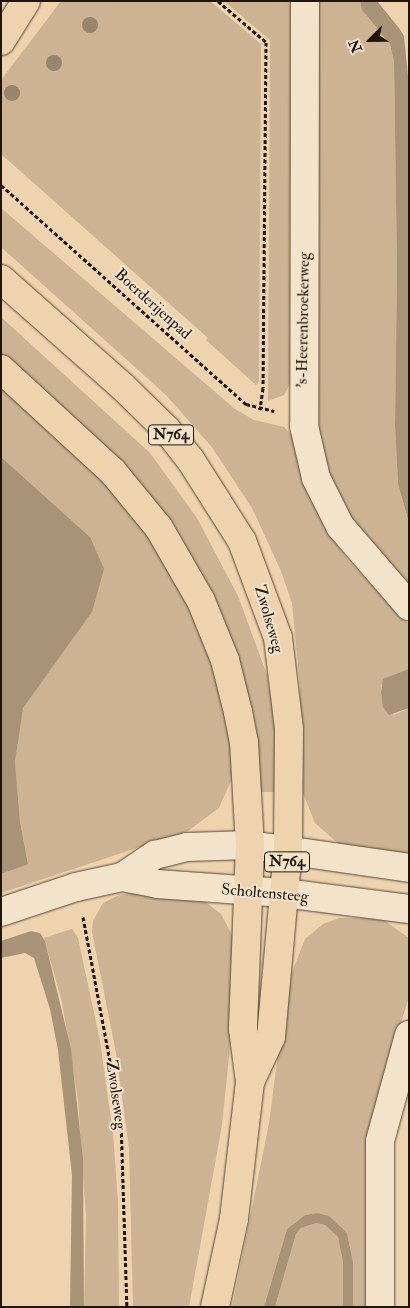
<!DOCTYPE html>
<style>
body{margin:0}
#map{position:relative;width:410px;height:1308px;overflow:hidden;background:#edd4af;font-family:"IM FELL Double Pica",serif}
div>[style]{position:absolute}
.green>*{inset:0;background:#cbb393}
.water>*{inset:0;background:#a89377}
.path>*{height:3px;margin-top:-1.5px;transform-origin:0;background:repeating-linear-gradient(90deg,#23140a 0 4px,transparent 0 6.5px)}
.roads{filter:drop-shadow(0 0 1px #564433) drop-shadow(0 0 1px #564433)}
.minor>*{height:28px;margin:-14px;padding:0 14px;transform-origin:14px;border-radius:14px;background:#f3e3cb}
.major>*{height:28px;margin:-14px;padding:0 14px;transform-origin:14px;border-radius:14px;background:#edd4af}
.trees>*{width:16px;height:16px;margin:-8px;border-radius:50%;background:#99856b}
span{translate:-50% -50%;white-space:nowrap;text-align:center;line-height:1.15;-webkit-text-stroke:4px #f3e3cb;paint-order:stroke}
.shield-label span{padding:1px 4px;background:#f3e3cb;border:1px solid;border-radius:4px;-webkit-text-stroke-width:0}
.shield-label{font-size:15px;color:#23140a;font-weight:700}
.street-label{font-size:16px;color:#23140a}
.frame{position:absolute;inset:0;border:2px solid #23140a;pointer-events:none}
.north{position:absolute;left:345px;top:15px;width:50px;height:50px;-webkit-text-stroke:4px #f3e3cb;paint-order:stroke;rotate:247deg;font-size:14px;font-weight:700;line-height:20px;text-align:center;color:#23140a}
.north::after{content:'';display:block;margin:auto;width:18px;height:22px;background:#23140a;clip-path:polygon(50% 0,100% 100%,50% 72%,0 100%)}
</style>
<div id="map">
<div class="green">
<i style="clip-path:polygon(61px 1px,210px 1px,261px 44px,259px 382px,256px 385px,206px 340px,208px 338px,1px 154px,1px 80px)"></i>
<i style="clip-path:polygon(224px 1px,293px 1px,291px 382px,284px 395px,268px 401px,270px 40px)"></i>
<i style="clip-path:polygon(319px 1px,360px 1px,365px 14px,390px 44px,394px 62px,397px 269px,395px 425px,398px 484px,409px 523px,409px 587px,360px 531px,344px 506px,331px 479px,319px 431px)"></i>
<i style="clip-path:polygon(1px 208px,235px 409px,254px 420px,284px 427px,292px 435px,305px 484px,329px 533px,348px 560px,409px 624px,409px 669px,381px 685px,381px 692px,384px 707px,394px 715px,409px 708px,409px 857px,340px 845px,315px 823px,299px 783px,300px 687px,292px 603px,281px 571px,252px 508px,211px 446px,166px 395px,1px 247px)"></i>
<i style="clip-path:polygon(1px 317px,150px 453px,197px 518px,238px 596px,267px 675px,276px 728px,278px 792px,257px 792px,215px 613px,1px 359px)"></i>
<i style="clip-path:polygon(1px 383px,134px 510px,194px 609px,229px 717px,234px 774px,219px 808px,188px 831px,1px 893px,1px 874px,28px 863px,20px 821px,15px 762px,22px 708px,92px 612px,90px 537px,1px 457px)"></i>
<i style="clip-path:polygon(140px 891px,202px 899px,221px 914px,236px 943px,234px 1008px,222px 1125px,189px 1307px,133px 1307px,129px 1148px,116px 1053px,92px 932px,93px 921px,103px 903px,119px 895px)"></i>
<i style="clip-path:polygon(339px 918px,381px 918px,409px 938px,409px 997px,389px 1061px,366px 1159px,369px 1307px,353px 1307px,353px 1262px,347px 1233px,317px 1213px,305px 1215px,287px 1229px,264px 1307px,232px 1307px,269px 1123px,287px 985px,305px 939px,323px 924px)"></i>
<i style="clip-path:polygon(72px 929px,78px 938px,100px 1041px,113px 1133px,118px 1202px,119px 1307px,84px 1307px,86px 1216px,78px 1100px,62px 1002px,44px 938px)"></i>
<i style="clip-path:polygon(316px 1223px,325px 1225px,338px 1237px,343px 1263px,343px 1307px,275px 1307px,296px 1234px,301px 1228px)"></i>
</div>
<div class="water">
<i style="clip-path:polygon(360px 1px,377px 1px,399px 28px,404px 36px,409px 86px,409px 523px,398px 484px,395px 425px,397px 269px,394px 62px,390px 44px,362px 10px)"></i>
<i style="clip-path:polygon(1px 457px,90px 537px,104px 569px,92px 612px,23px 708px,15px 762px,20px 821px,28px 864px,1px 874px)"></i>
<i style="clip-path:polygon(409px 669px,409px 708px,389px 715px,383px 707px,381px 692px,383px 679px)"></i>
<i style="clip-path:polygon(31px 931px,40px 933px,45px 941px,71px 1049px,83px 1159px,84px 1307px,70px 1307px,72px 1175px,58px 1050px,50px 1009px,34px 958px,25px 953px,1px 958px,1px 941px)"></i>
<i style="clip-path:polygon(317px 1213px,329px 1216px,347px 1233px,353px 1262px,353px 1307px,343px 1307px,343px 1263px,338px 1237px,325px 1225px,316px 1223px,301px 1228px,296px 1234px,275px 1307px,264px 1307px,287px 1229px,305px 1215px)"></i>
</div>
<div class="path">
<i style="left:218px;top:1px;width:63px;rotate:40.5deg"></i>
<i style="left:266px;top:42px;width:346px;rotate:90.5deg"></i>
<i style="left:263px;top:388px;width:22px;rotate:98deg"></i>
<i style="left:1px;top:185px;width:329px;rotate:41.8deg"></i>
<i style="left:246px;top:404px;width:29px;rotate:14deg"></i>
<i style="left:83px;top:917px;width:207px;rotate:79.4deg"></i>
<i style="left:121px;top:1120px;width:187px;rotate:88.2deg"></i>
</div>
<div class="roads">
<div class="minor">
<i style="left:305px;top:1px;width:425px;rotate:90.1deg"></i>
<i style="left:304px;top:426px;width:53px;rotate:77deg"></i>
<i style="left:316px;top:478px;width:54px;rotate:63.4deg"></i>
<i style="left:340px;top:526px;width:106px;rotate:49.2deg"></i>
<i style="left:122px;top:877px;width:36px;rotate:11deg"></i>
<i style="left:157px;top:884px;width:127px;rotate:4.1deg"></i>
<i style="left:284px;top:893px;width:126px;rotate:7.3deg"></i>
<i style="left:1px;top:912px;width:79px;rotate:-18.4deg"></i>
<i style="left:76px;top:887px;width:47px;rotate:-12.3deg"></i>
<i style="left:122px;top:877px;width:40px;rotate:-34deg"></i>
<i style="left:155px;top:855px;width:33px;rotate:-14deg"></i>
<i style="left:187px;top:847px;width:63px;rotate:-1.8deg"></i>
<i style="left:250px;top:845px;width:161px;rotate:8.2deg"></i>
<i style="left:380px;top:1307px;width:166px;rotate:-90deg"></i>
<i style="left:380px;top:1141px;width:110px;rotate:-74.7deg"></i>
</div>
<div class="major">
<i style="left:1px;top:41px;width:47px;rotate:-58deg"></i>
<i style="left:1px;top:279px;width:163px;rotate:41.5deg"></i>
<i style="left:123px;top:387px;width:62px;rotate:44.3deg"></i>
<i style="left:167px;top:430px;width:37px;rotate:52deg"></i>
<i style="left:190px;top:459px;width:97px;rotate:57.6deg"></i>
<i style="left:242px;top:541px;width:103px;rotate:69.6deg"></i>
<i style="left:278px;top:638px;width:92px;rotate:83.1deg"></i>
<i style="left:289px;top:729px;width:121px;rotate:90.5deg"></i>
<i style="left:288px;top:850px;width:188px;rotate:95.2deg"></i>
<i style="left:271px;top:1037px;width:50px;rotate:115deg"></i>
<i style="left:1px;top:369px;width:152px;rotate:42.6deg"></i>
<i style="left:113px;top:472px;width:72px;rotate:50.6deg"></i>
<i style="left:159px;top:528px;width:84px;rotate:60.1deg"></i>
<i style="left:201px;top:601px;width:64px;rotate:67.9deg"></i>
<i style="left:225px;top:660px;width:54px;rotate:76deg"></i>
<i style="left:238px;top:712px;width:31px;rotate:79deg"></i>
<i style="left:244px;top:742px;width:103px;rotate:86.7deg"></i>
<i style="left:250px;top:845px;width:184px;rotate:92.2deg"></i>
<i style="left:243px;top:1029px;width:53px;rotate:82.5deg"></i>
<i style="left:250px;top:1082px;width:138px;rotate:96.7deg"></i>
<i style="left:234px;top:1219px;width:90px;rotate:102.2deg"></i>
</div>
</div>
<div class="trees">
<i style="left:90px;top:25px"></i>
<i style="left:54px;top:63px"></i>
<i style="left:12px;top:93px"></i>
</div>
<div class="shield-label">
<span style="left:171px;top:435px">N764</span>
<span style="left:287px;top:862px">N764</span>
</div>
<div class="street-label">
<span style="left:153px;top:304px;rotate:42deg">Boerderijenpad</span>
<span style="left:303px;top:320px;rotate:-89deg">'s-Heerenbroekerweg</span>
<span style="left:269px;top:619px;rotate:74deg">Zwolseweg</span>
<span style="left:265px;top:893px;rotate:5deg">Scholtensteeg</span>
<span style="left:116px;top:1095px;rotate:82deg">Zwolseweg</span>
</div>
<div class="frame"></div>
<div class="north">N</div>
</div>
